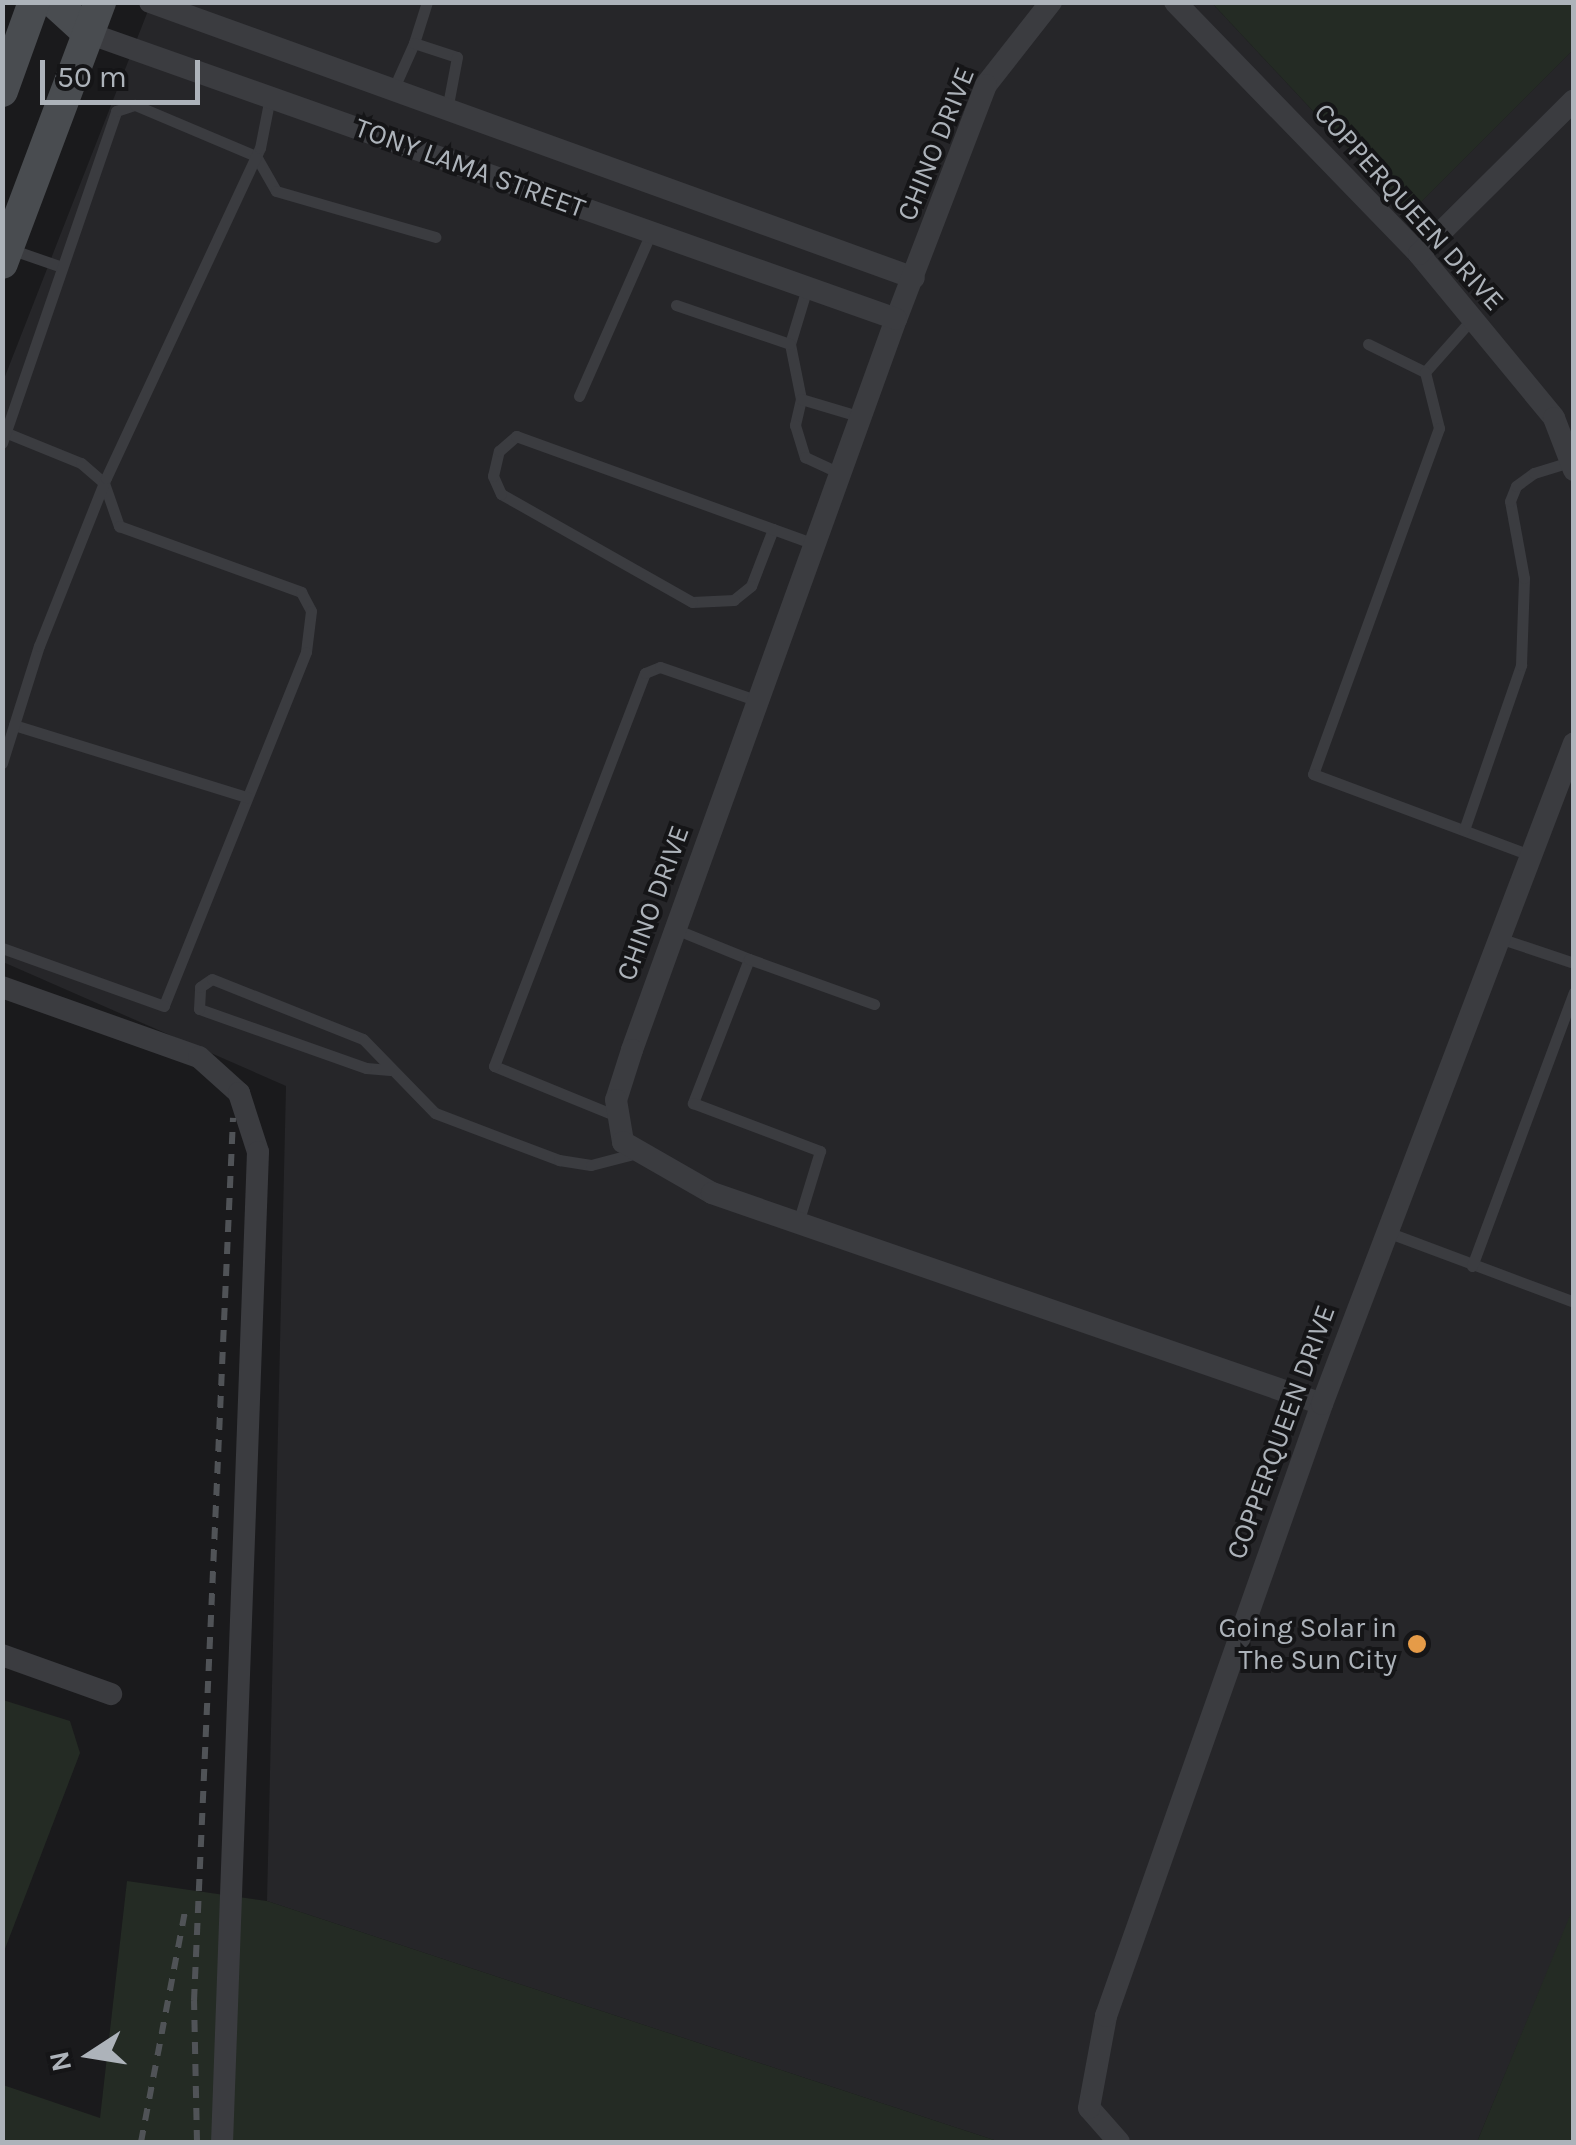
<!DOCTYPE html>
<style>
body{margin:0}
#map{position:relative;width:1576px;height:2145px;overflow:hidden;background:#1a1a1c;font-family:Karla,sans-serif}
div>[style]{position:absolute}
.built>*{inset:0;background:#262629}
.green>*{inset:0;background:#242b24}
.lane>*{height:11px;margin:-5.5px;padding:0 5.5px;transform-origin:5.5px;border-radius:5.5px;background:#3b3c40}
.street>*{height:22px;margin:-11px;padding:0 11px;transform-origin:11px;border-radius:11px;background:#3b3c40}
.secondary>*{height:32px;margin:-16px;padding:0 16px;transform-origin:16px;border-radius:16px;background:#494c50}
.rail>*{height:6px;margin-top:-3px;transform-origin:0;background:repeating-linear-gradient(90deg,#505357 0 12px,transparent 0 22px)}
.dots>*{width:28px;height:28px;translate:-50% -50%;box-sizing:border-box;border:5px solid #151517;border-radius:50%}
span{translate:-50% -50%;white-space:nowrap;text-align:center;line-height:1.15;-webkit-text-stroke:8px #151517;paint-order:stroke}
.street-label{font-size:28px;color:#adb3ba}
.poi-label{font-size:28px;color:#adb3ba}
.right{translate:-100% -50%;text-align:right}
.frame{position:absolute;inset:0;border:5px solid #adb3ba;pointer-events:none}
.north{position:absolute;left:40px;top:2005px;width:100px;height:100px;-webkit-text-stroke:8px #151517;paint-order:stroke;rotate:258deg;font-size:28px;font-weight:700;line-height:40px;text-align:center;color:#adb3ba}
.north::after{content:'';display:block;margin:auto;width:35px;height:45px;background:#adb3ba;clip-path:polygon(50% 0,100% 100%,50% 72%,0 100%)}
.scale{position:absolute;left:40px;top:60px;width:160px;height:45px;box-sizing:border-box;border:5px solid #adb3ba;border-top:0;padding-left:12px;font-size:30px;line-height:35px;white-space:nowrap;color:#adb3ba;-webkit-text-stroke:8px #151517;paint-order:stroke}
</style>
<div id="map">
<div class="built">
<i style="clip-path:polygon(151px 3px,1212px 3px,1409px 214px,1573px 50px,1574px 1908px,1477px 2142px,1000px 2142px,267px 1901px,286px 1086px,3px 962px,2px 384px)"></i>
</div>
<div class="green">
<i style="clip-path:polygon(1212px 3px,1573px 3px,1573px 50px,1409px 214px)"></i>
<i style="clip-path:polygon(3px 1700px,70px 1721px,80px 1753px,3px 1954px)"></i>
<i style="clip-path:polygon(127px 1881px,267px 1901px,1000px 2142px,3px 2142px,3px 2085px,100px 2118px)"></i>
<i style="clip-path:polygon(1573px 1908px,1573px 2142px,1477px 2142px)"></i>
</div>
<div class="lane">
<i style="left:414px;top:43px;width:43px;rotate:-72.4deg"></i>
<i style="left:393px;top:90px;width:51px;rotate:-65.9deg"></i>
<i style="left:414px;top:43px;width:45px;rotate:18deg"></i>
<i style="left:457px;top:57px;width:54px;rotate:100.7deg"></i>
<i style="left:10px;top:249px;width:55px;rotate:19.1deg"></i>
<i style="left:807px;top:288px;width:59px;rotate:106.9deg"></i>
<i style="left:790px;top:344px;width:56px;rotate:78.7deg"></i>
<i style="left:801px;top:399px;width:27px;rotate:103deg"></i>
<i style="left:795px;top:425px;width:34px;rotate:73deg"></i>
<i style="left:805px;top:457px;width:38px;rotate:25deg"></i>
<i style="left:676px;top:305px;width:120px;rotate:18.9deg"></i>
<i style="left:1368px;top:344px;width:64px;rotate:26.2deg"></i>
<i style="left:1425px;top:372px;width:69px;rotate:-48.5deg"></i>
<i style="left:1425px;top:372px;width:58px;rotate:76deg"></i>
<i style="left:1439px;top:428px;width:368px;rotate:110deg"></i>
<i style="left:1313px;top:774px;width:232px;rotate:20.5deg"></i>
<i style="left:579px;top:396px;width:178px;rotate:-66.2deg"></i>
<i style="left:801px;top:399px;width:63px;rotate:16.7deg"></i>
<i style="left:2px;top:431px;width:85px;rotate:22.1deg"></i>
<i style="left:81px;top:463px;width:30px;rotate:41deg"></i>
<i style="left:104px;top:483px;width:46px;rotate:70.8deg"></i>
<i style="left:119px;top:526px;width:194px;rotate:19.9deg"></i>
<i style="left:301px;top:592px;width:21px;rotate:62deg"></i>
<i style="left:311px;top:611px;width:41px;rotate:97deg"></i>
<i style="left:306px;top:652px;width:381px;rotate:111.9deg"></i>
<i style="left:164px;top:1006px;width:172px;rotate:-160.3deg"></i>
<i style="left:2px;top:443px;width:351px;rotate:-71deg"></i>
<i style="left:116px;top:111px;width:20px;rotate:-18deg"></i>
<i style="left:135px;top:105px;width:131px;rotate:22.9deg"></i>
<i style="left:256px;top:156px;width:40px;rotate:60.3deg"></i>
<i style="left:276px;top:191px;width:166px;rotate:16.1deg"></i>
<i style="left:773px;top:529px;width:61px;rotate:111.1deg"></i>
<i style="left:751px;top:586px;width:22px;rotate:141deg"></i>
<i style="left:734px;top:600px;width:42px;rotate:177.3deg"></i>
<i style="left:692px;top:602px;width:219px;rotate:-150.5deg"></i>
<i style="left:501px;top:494px;width:20px;rotate:-114deg"></i>
<i style="left:493px;top:476px;width:26px;rotate:-77deg"></i>
<i style="left:499px;top:451px;width:23px;rotate:-41deg"></i>
<i style="left:516px;top:436px;width:318px;rotate:19.9deg"></i>
<i style="left:14px;top:725px;width:244px;rotate:17.2deg"></i>
<i style="left:2px;top:763px;width:123px;rotate:-72.5deg"></i>
<i style="left:39px;top:646px;width:181px;rotate:-68.3deg"></i>
<i style="left:106px;top:478px;width:364px;rotate:-65deg"></i>
<i style="left:260px;top:148px;width:52px;rotate:-78.9deg"></i>
<i style="left:1464px;top:830px;width:175px;rotate:-70.9deg"></i>
<i style="left:1521px;top:665px;width:87px;rotate:-88deg"></i>
<i style="left:1524px;top:578px;width:78px;rotate:-100.3deg"></i>
<i style="left:1510px;top:501px;width:16px;rotate:-68deg"></i>
<i style="left:1516px;top:486px;width:22px;rotate:-36deg"></i>
<i style="left:1534px;top:473px;width:39px;rotate:-17deg"></i>
<i style="left:675px;top:929px;width:80px;rotate:22.1deg"></i>
<i style="left:749px;top:959px;width:155px;rotate:111.3deg"></i>
<i style="left:693px;top:1103px;width:136px;rotate:20.7deg"></i>
<i style="left:820px;top:1151px;width:75px;rotate:107deg"></i>
<i style="left:1499px;top:938px;width:79px;rotate:18.4deg"></i>
<i style="left:749px;top:959px;width:133px;rotate:19.8deg"></i>
<i style="left:390px;top:1070px;width:24px;rotate:-175deg"></i>
<i style="left:366px;top:1068px;width:177px;rotate:-160.5deg"></i>
<i style="left:199px;top:1009px;width:22px;rotate:-87deg"></i>
<i style="left:200px;top:987px;width:14px;rotate:-34deg"></i>
<i style="left:212px;top:979px;width:162px;rotate:21.7deg"></i>
<i style="left:363px;top:1039px;width:103px;rotate:45.8deg"></i>
<i style="left:435px;top:1113px;width:133px;rotate:20.8deg"></i>
<i style="left:559px;top:1160px;width:32px;rotate:9deg"></i>
<i style="left:591px;top:1165px;width:48px;rotate:-14.6deg"></i>
<i style="left:619px;top:1117px;width:135px;rotate:-157.8deg"></i>
<i style="left:494px;top:1066px;width:421px;rotate:-69deg"></i>
<i style="left:645px;top:673px;width:16px;rotate:-22deg"></i>
<i style="left:660px;top:667px;width:104px;rotate:19.1deg"></i>
<i style="left:1387px;top:1232px;width:200px;rotate:20.5deg"></i>
<i style="left:1472px;top:1266px;width:292px;rotate:-69.6deg"></i>
</div>
<div class="street">
<i style="left:150px;top:2px;width:812px;rotate:19.86deg"></i>
<i style="left:1051px;top:2px;width:105px;rotate:128.1deg"></i>
<i style="left:986px;top:85px;width:251px;rotate:111deg"></i>
<i style="left:896px;top:319px;width:777px;rotate:109.86deg"></i>
<i style="left:632px;top:1050px;width:52px;rotate:107.7deg"></i>
<i style="left:616px;top:1100px;width:43px;rotate:80.5deg"></i>
<i style="left:623px;top:1142px;width:103px;rotate:29.8deg"></i>
<i style="left:712px;top:1193px;width:645px;rotate:19.08deg"></i>
<i style="left:1175px;top:2px;width:351px;rotate:45.9deg"></i>
<i style="left:1419px;top:254px;width:212px;rotate:50.5deg"></i>
<i style="left:1554px;top:418px;width:56px;rotate:69deg"></i>
<i style="left:88px;top:33px;width:857px;rotate:19.49deg"></i>
<i style="left:1419px;top:254px;width:218px;rotate:-44.8deg"></i>
<i style="left:2px;top:987px;width:209px;rotate:19.6deg"></i>
<i style="left:199px;top:1057px;width:54px;rotate:42deg"></i>
<i style="left:239px;top:1093px;width:62px;rotate:72.1deg"></i>
<i style="left:258px;top:1152px;width:991px;rotate:92.08deg"></i>
<i style="left:2px;top:1655px;width:116px;rotate:19.7deg"></i>
<i style="left:1119px;top:2142px;width:45px;rotate:-131.4deg"></i>
<i style="left:1089px;top:2108px;width:94px;rotate:-79.5deg"></i>
<i style="left:1106px;top:2016px;width:649px;rotate:-70.56deg"></i>
<i style="left:1322px;top:1404px;width:707px;rotate:-69.13deg"></i>
</div>
<div class="secondary">
<i style="left:54px;top:2px;width:46px;rotate:42.4deg"></i>
<i style="left:2px;top:91px;width:95px;rotate:-70.2deg"></i>
<i style="left:2px;top:263px;width:279px;rotate:-69.4deg"></i>
</div>
<div class="rail">
<i style="left:141px;top:2142px;width:239px;rotate:-79.2deg"></i>
<i style="left:197px;top:2142px;width:141px;rotate:-91.2deg"></i>
<i style="left:194px;top:2001px;width:884px;rotate:-87.47deg"></i>
</div>
<div class="dots">
<i style="left:1417px;top:1644px;background:#e59b48"></i>
</div>
<div class="street-label">
<span style="left:936px;top:144px;rotate:-68deg">CHINO DRIVE</span>
<span style="left:470px;top:168px;rotate:20deg">TONY LAMA STREET</span>
<span style="left:1409px;top:207px;rotate:48deg">COPPERQUEEN DRIVE</span>
<span style="left:653px;top:903px;rotate:-70deg">CHINO DRIVE</span>
<span style="left:1281px;top:1432px;rotate:-70deg">COPPERQUEEN DRIVE</span>
</div>
<div class="poi-label">
<span class="right" style="left:1397px;top:1644px">Going Solar in<br>The Sun City</span>
</div>
<div class="frame"></div>
<div class="north">N</div>
<div class="scale">50 m</div>
</div>
